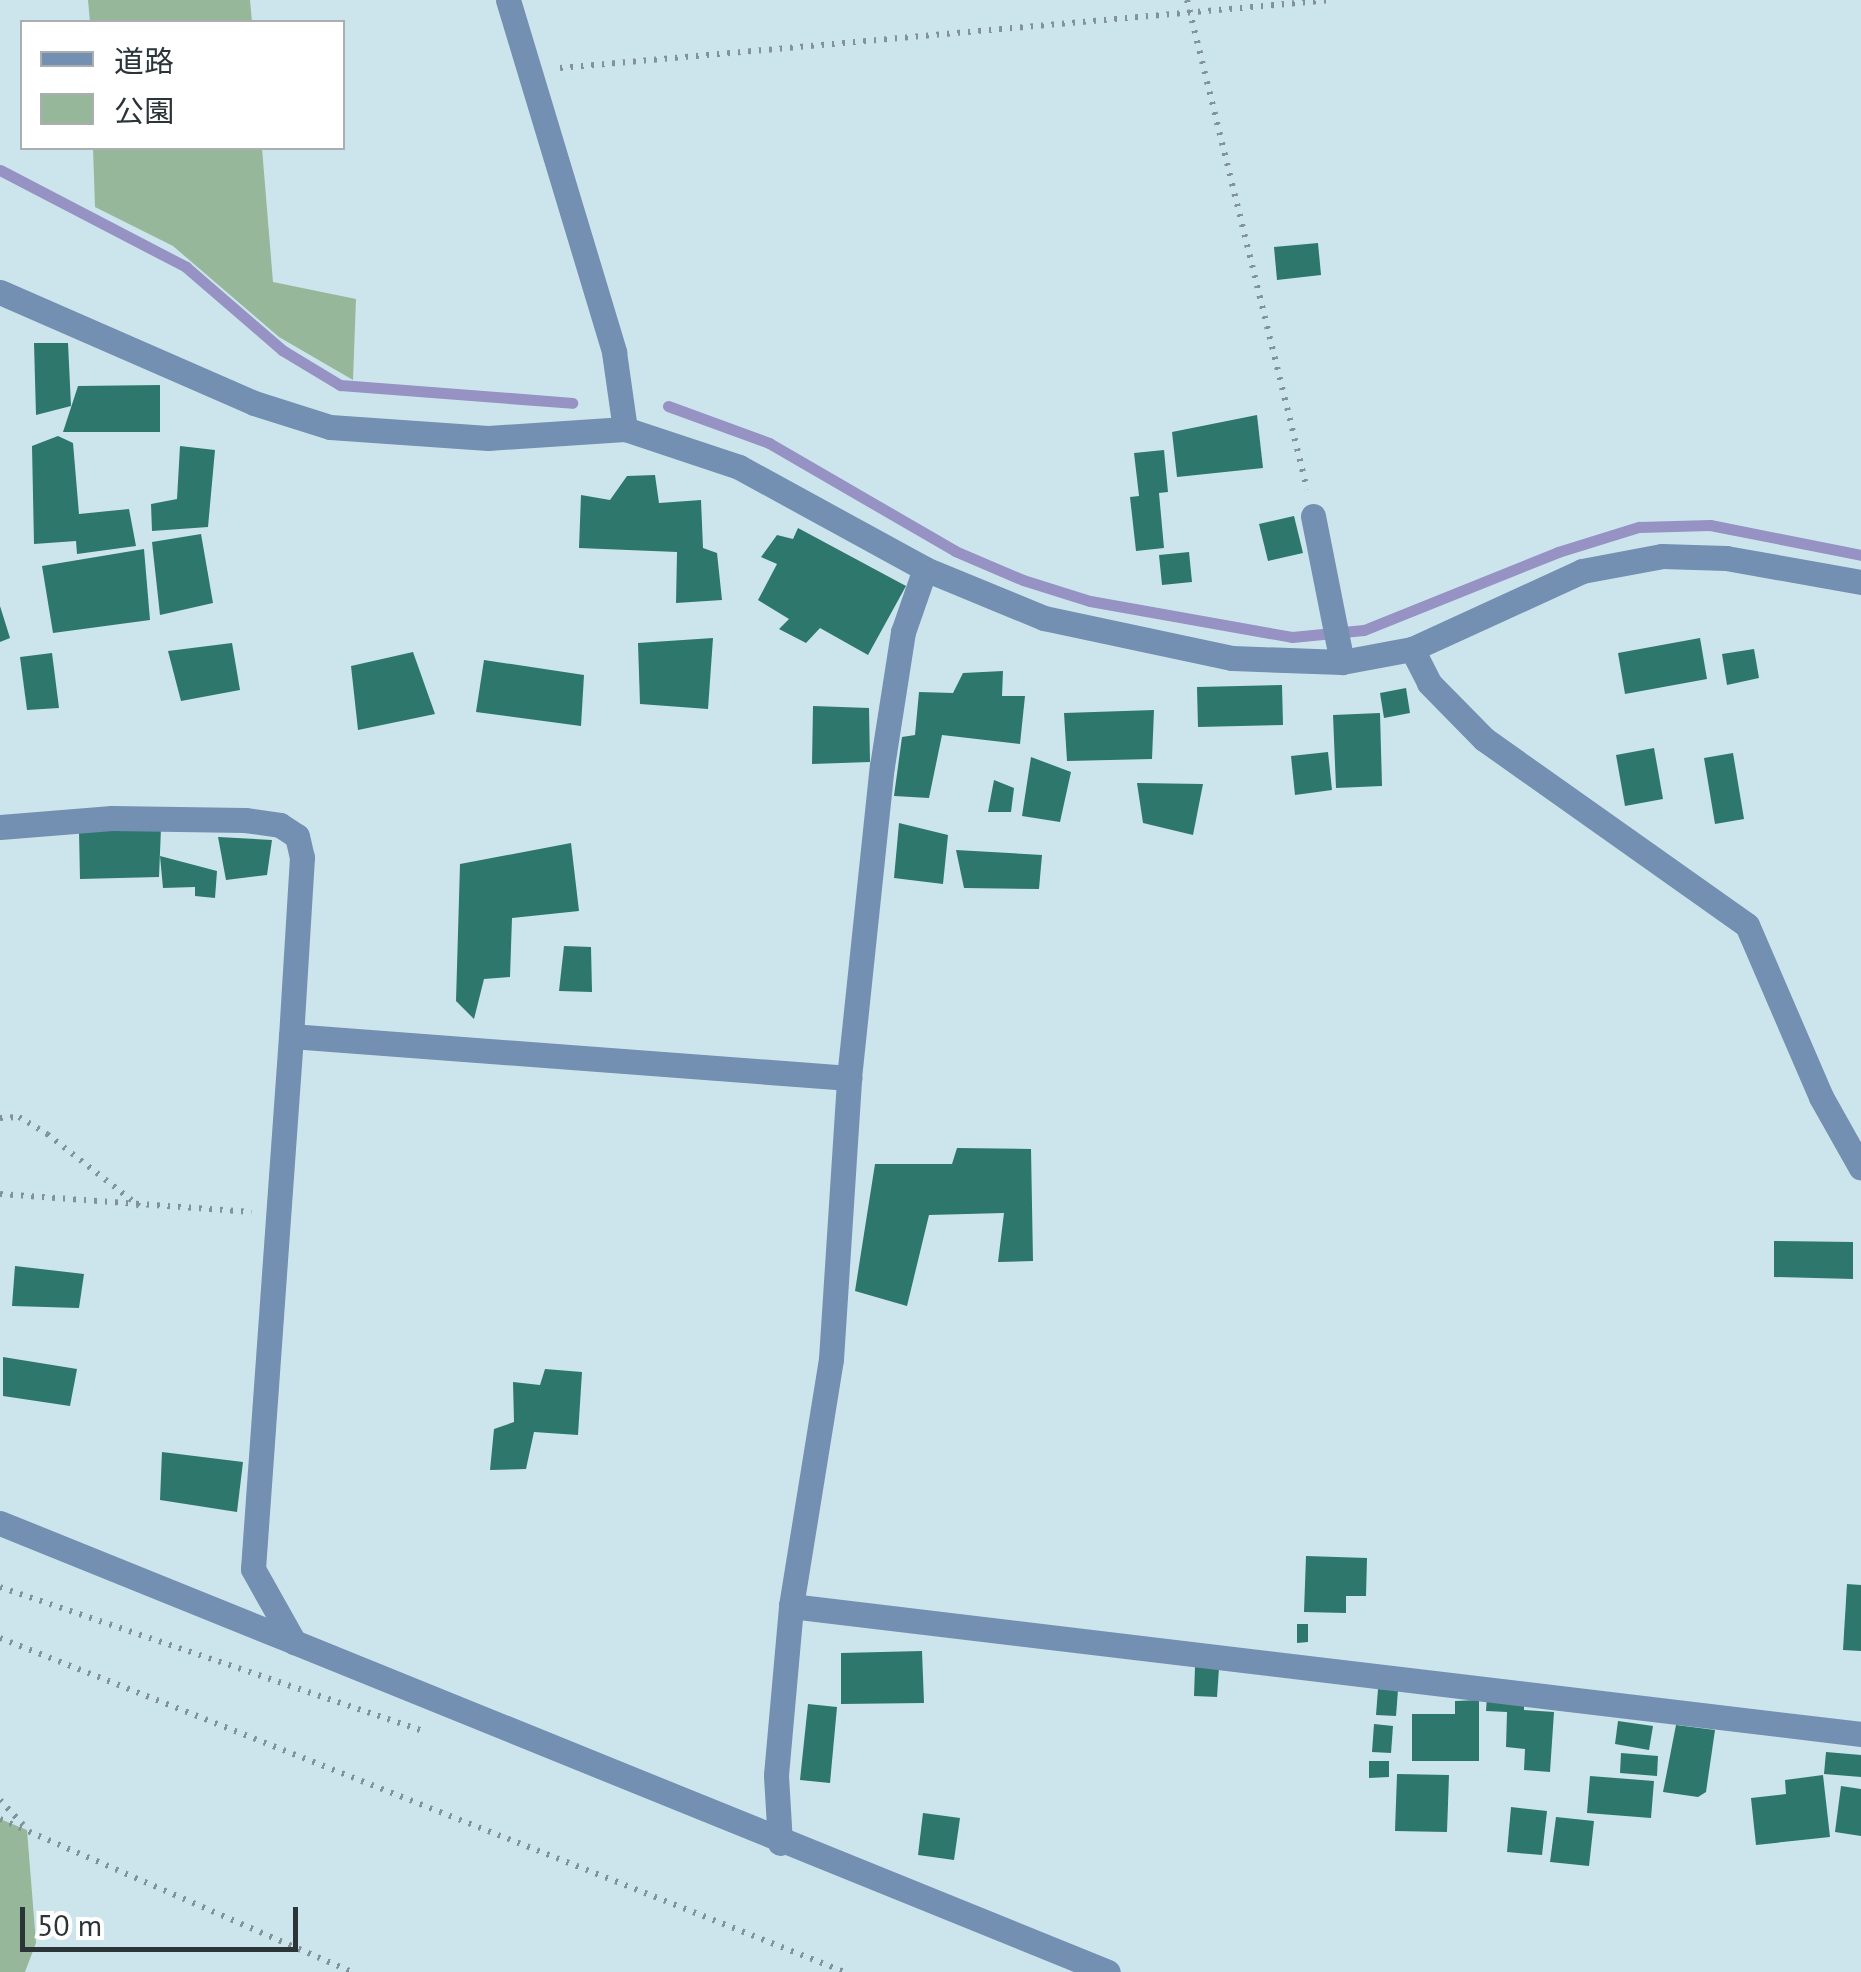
<!DOCTYPE html>
<meta charset="utf-8">
<style>
body{margin:0}
#map{position:relative;width:1861px;height:1972px;overflow:hidden;background:#cce5ec;font-family:"PT Sans","Noto Sans JP",sans-serif}
div>[style]{position:absolute}
.green>*{inset:0;background:#97b79b}
.stream>*{height:11px;margin:-5.5px;padding:0 5.5px;transform-origin:5.5px;border-radius:5.5px;background:#9692c4}
.building>*{inset:0;background:#2e776d}
.path>*{height:6px;margin-top:-3px;transform-origin:0;background:repeating-linear-gradient(90deg,#819399 0 2.5px,transparent 0 10.5px)}
.minor>*{height:25px;margin:-12.5px;padding:0 12.5px;transform-origin:12.5px;border-radius:12.5px;background:#738fb1}
span{translate:-50% -50%;white-space:nowrap;text-align:center;line-height:1.15;-webkit-text-stroke:10px #fff;paint-order:stroke}
.legend{position:absolute;left:20px;top:20px;width:325px;height:130px;box-sizing:border-box;background:#fff;border:2px solid #aaaeaf;margin:0;padding:12px 18px;list-style:none;font-size:30px;color:#2b3538}
.legend li{display:flex;align-items:center;gap:20px;height:50px}
.legend b{width:50px;border:2px solid #aaaeaf}
.scale{position:absolute;left:20px;top:1907px;width:278px;height:45px;box-sizing:border-box;border:5px solid #2b3538;border-top:0;padding-left:12px;font-size:30px;line-height:35px;white-space:nowrap;color:#2b3538;-webkit-text-stroke:8px #fff;paint-order:stroke}
</style>
<div id="map">
<div class="green">
<i style="clip-path:polygon(88px 0,250px 0,252px 22px,90px 22px)"></i>
<i style="clip-path:polygon(93px 148px,262px 148px,273px 282px,356px 299px,353px 380px,279px 337px,173px 246px,95px 207px)"></i>
<i style="clip-path:polygon(0 1819px,27px 1830px,36px 1943px,25px 1972px,0 1972px)"></i>
</div>
<div class="stream">
<i style="left:0;top:170px;width:210px;rotate:27.5deg"></i>
<i style="left:186px;top:267px;width:127px;rotate:40.8deg"></i>
<i style="left:282px;top:350px;width:68px;rotate:31.1deg"></i>
<i style="left:340px;top:385px;width:233px;rotate:4.4deg"></i>
<i style="left:668px;top:406px;width:108px;rotate:20.1deg"></i>
<i style="left:769px;top:443px;width:215px;rotate:30.1deg"></i>
<i style="left:955px;top:551px;width:74px;rotate:23.1deg"></i>
<i style="left:1023px;top:580px;width:70px;rotate:17.4deg"></i>
<i style="left:1090px;top:601px;width:205px;rotate:10.1deg"></i>
<i style="left:1292px;top:637px;width:72px;rotate:-5.6deg"></i>
<i style="left:1364px;top:630px;width:209px;rotate:-21.9deg"></i>
<i style="left:1558px;top:552px;width:85px;rotate:-17.2deg"></i>
<i style="left:1639px;top:527px;width:71px;rotate:-1.6deg"></i>
<i style="left:1710px;top:525px;width:154px;rotate:11.2deg"></i>
</div>
<div class="building">
<i style="clip-path:polygon(1318px 243px,1321px 275px,1277px 280px,1274px 247px)"></i>
<i style="clip-path:polygon(34px 343px,68px 343px,71px 406px,36px 415px)"></i>
<i style="clip-path:polygon(160px 385px,160px 432px,63px 432px,78px 386px)"></i>
<i style="clip-path:polygon(1257px 415px,1263px 468px,1177px 477px,1172px 432px)"></i>
<i style="clip-path:polygon(58px 436px,73px 443px,79px 514px,129px 509px,136px 546px,77px 554px,76px 541px,34px 544px,32px 446px)"></i>
<i style="clip-path:polygon(180px 446px,215px 450px,208px 527px,152px 531px,151px 504px,177px 499px)"></i>
<i style="clip-path:polygon(1164px 450px,1168px 492px,1159px 493px,1164px 548px,1136px 551px,1130px 497px,1139px 496px,1134px 453px)"></i>
<i style="clip-path:polygon(655px 475px,659px 503px,701px 500px,703px 548px,717px 553px,722px 600px,676px 603px,677px 552px,579px 548px,581px 495px,610px 500px,627px 476px)"></i>
<i style="clip-path:polygon(1294px 516px,1303px 553px,1268px 561px,1259px 524px)"></i>
<i style="clip-path:polygon(798px 528px,906px 586px,868px 655px,820px 628px,806px 643px,779px 629px,789px 619px,758px 600px,777px 564px,761px 557px,777px 535px,793px 539px)"></i>
<i style="clip-path:polygon(201px 534px,213px 603px,160px 615px,152px 542px)"></i>
<i style="clip-path:polygon(144px 549px,150px 620px,53px 633px,42px 566px)"></i>
<i style="clip-path:polygon(1189px 552px,1192px 582px,1162px 585px,1159px 555px)"></i>
<i style="clip-path:polygon(0 606px,10px 638px,0 642px)"></i>
<i style="clip-path:polygon(713px 638px,708px 709px,640px 704px,638px 643px)"></i>
<i style="clip-path:polygon(1700px 638px,1707px 679px,1625px 694px,1618px 653px)"></i>
<i style="clip-path:polygon(232px 643px,240px 690px,181px 701px,168px 651px)"></i>
<i style="clip-path:polygon(1754px 649px,1759px 678px,1727px 685px,1722px 654px)"></i>
<i style="clip-path:polygon(413px 652px,435px 714px,358px 730px,351px 666px)"></i>
<i style="clip-path:polygon(52px 653px,59px 708px,27px 710px,20px 657px)"></i>
<i style="clip-path:polygon(484px 660px,584px 675px,581px 726px,476px 712px)"></i>
<i style="clip-path:polygon(1003px 671px,1002px 696px,1025px 696px,1020px 744px,942px 735px,929px 798px,894px 796px,902px 737px,915px 735px,919px 692px,953px 693px,963px 673px)"></i>
<i style="clip-path:polygon(1282px 685px,1283px 725px,1198px 727px,1197px 687px)"></i>
<i style="clip-path:polygon(1406px 688px,1410px 713px,1384px 718px,1380px 693px)"></i>
<i style="clip-path:polygon(813px 706px,869px 708px,870px 762px,812px 764px)"></i>
<i style="clip-path:polygon(1154px 710px,1152px 759px,1067px 761px,1064px 713px)"></i>
<i style="clip-path:polygon(1380px 713px,1382px 786px,1336px 788px,1333px 715px)"></i>
<i style="clip-path:polygon(1654px 748px,1663px 799px,1625px 806px,1616px 755px)"></i>
<i style="clip-path:polygon(1328px 752px,1332px 790px,1295px 795px,1291px 756px)"></i>
<i style="clip-path:polygon(1733px 753px,1744px 819px,1715px 824px,1704px 758px)"></i>
<i style="clip-path:polygon(1031px 757px,1071px 772px,1060px 822px,1022px 816px)"></i>
<i style="clip-path:polygon(994px 780px,1014px 788px,1011px 812px,988px 812px)"></i>
<i style="clip-path:polygon(1137px 783px,1203px 784px,1193px 835px,1143px 823px)"></i>
<i style="clip-path:polygon(899px 823px,948px 835px,943px 884px,894px 878px)"></i>
<i style="clip-path:polygon(161px 828px,159px 877px,80px 879px,79px 831px)"></i>
<i style="clip-path:polygon(218px 837px,272px 840px,267px 875px,226px 880px)"></i>
<i style="clip-path:polygon(571px 843px,579px 911px,512px 918px,510px 977px,484px 979px,474px 1019px,456px 1001px,460px 864px)"></i>
<i style="clip-path:polygon(956px 850px,1042px 855px,1039px 889px,964px 888px)"></i>
<i style="clip-path:polygon(160px 856px,217px 871px,215px 898px,195px 896px,195px 887px,163px 888px)"></i>
<i style="clip-path:polygon(564px 946px,591px 947px,592px 992px,559px 991px)"></i>
<i style="clip-path:polygon(957px 1148px,1031px 1149px,1033px 1261px,998px 1262px,1004px 1213px,929px 1215px,907px 1306px,855px 1291px,875px 1164px,952px 1164px)"></i>
<i style="clip-path:polygon(1774px 1241px,1853px 1242px,1853px 1279px,1774px 1277px)"></i>
<i style="clip-path:polygon(15px 1266px,84px 1274px,79px 1308px,12px 1306px)"></i>
<i style="clip-path:polygon(3px 1357px,77px 1369px,70px 1406px,3px 1396px)"></i>
<i style="clip-path:polygon(545px 1369px,582px 1372px,578px 1435px,534px 1432px,526px 1469px,490px 1470px,494px 1429px,514px 1422px,513px 1382px,540px 1385px)"></i>
<i style="clip-path:polygon(162px 1452px,243px 1462px,237px 1512px,160px 1500px)"></i>
<i style="clip-path:polygon(1306px 1556px,1367px 1558px,1366px 1596px,1346px 1596px,1346px 1613px,1304px 1612px)"></i>
<i style="clip-path:polygon(1847px 1584px,1861px 1585px,1861px 1651px,1843px 1650px)"></i>
<i style="clip-path:polygon(1297px 1624px,1308px 1624px,1308px 1642px,1297px 1643px)"></i>
<i style="clip-path:polygon(922px 1651px,924px 1703px,841px 1704px,841px 1653px)"></i>
<i style="clip-path:polygon(1195px 1667px,1219px 1668px,1217px 1697px,1194px 1696px)"></i>
<i style="clip-path:polygon(1378px 1689px,1398px 1690px,1396px 1716px,1376px 1715px)"></i>
<i style="clip-path:polygon(1487px 1696px,1524px 1698px,1524px 1710px,1554px 1712px,1550px 1772px,1524px 1770px,1525px 1749px,1506px 1747px,1507px 1712px,1486px 1711px)"></i>
<i style="clip-path:polygon(1479px 1700px,1479px 1761px,1412px 1761px,1412px 1714px,1455px 1714px,1455px 1701px)"></i>
<i style="clip-path:polygon(808px 1704px,837px 1707px,830px 1783px,800px 1780px)"></i>
<i style="clip-path:polygon(1618px 1721px,1653px 1726px,1649px 1750px,1615px 1744px)"></i>
<i style="clip-path:polygon(1374px 1724px,1393px 1726px,1391px 1753px,1372px 1752px)"></i>
<i style="clip-path:polygon(1676px 1725px,1715px 1730px,1706px 1792px,1698px 1797px,1663px 1792px)"></i>
<i style="clip-path:polygon(1826px 1752px,1861px 1755px,1861px 1777px,1824px 1774px)"></i>
<i style="clip-path:polygon(1621px 1753px,1658px 1756px,1657px 1776px,1620px 1773px)"></i>
<i style="clip-path:polygon(1369px 1761px,1389px 1761px,1389px 1777px,1369px 1778px)"></i>
<i style="clip-path:polygon(1397px 1774px,1449px 1775px,1447px 1832px,1395px 1831px)"></i>
<i style="clip-path:polygon(1823px 1775px,1830px 1837px,1756px 1845px,1751px 1798px,1786px 1794px,1785px 1780px)"></i>
<i style="clip-path:polygon(1590px 1776px,1654px 1781px,1651px 1818px,1587px 1813px)"></i>
<i style="clip-path:polygon(1841px 1786px,1861px 1789px,1861px 1836px,1835px 1832px)"></i>
<i style="clip-path:polygon(1511px 1807px,1547px 1811px,1542px 1855px,1507px 1852px)"></i>
<i style="clip-path:polygon(923px 1813px,960px 1818px,954px 1860px,918px 1855px)"></i>
<i style="clip-path:polygon(1556px 1817px,1594px 1821px,1589px 1866px,1550px 1862px)"></i>
</div>
<div class="path">
<i style="left:1187px;top:0;width:504px;rotate:76.21deg"></i>
<i style="left:560px;top:68px;width:774px;rotate:-5.04deg"></i>
<i style="left:0;top:1118px;width:19px;rotate:-3deg"></i>
<i style="left:19px;top:1117px;width:33px;rotate:31deg"></i>
<i style="left:47px;top:1134px;width:117px;rotate:38deg"></i>
<i style="left:0;top:1194px;width:252px;rotate:4.1deg"></i>
<i style="left:0;top:1587px;width:444px;rotate:18.8deg"></i>
<i style="left:0;top:1638px;width:909px;rotate:21.57deg"></i>
<i style="left:0;top:1800px;width:34px;rotate:47deg"></i>
<i style="left:0;top:1819px;width:384px;rotate:23.5deg"></i>
</div>
<div class="minor">
<i style="left:508px;top:0;width:368px;rotate:73.2deg"></i>
<i style="left:614px;top:352px;width:78px;rotate:81.9deg"></i>
<i style="left:0;top:292px;width:277px;rotate:23.6deg"></i>
<i style="left:254px;top:403px;width:80px;rotate:17.5deg"></i>
<i style="left:330px;top:427px;width:158px;rotate:4deg"></i>
<i style="left:488px;top:438px;width:137px;rotate:-3.8deg"></i>
<i style="left:625px;top:429px;width:120px;rotate:18.4deg"></i>
<i style="left:739px;top:467px;width:212px;rotate:28.7deg"></i>
<i style="left:925px;top:569px;width:129px;rotate:22.4deg"></i>
<i style="left:1044px;top:618px;width:192px;rotate:12deg"></i>
<i style="left:1232px;top:658px;width:110px;rotate:2.1deg"></i>
<i style="left:1342px;top:662px;width:71px;rotate:-10.5deg"></i>
<i style="left:1412px;top:649px;width:187px;rotate:-24.6deg"></i>
<i style="left:1582px;top:571px;width:81px;rotate:-10.6deg"></i>
<i style="left:1662px;top:556px;width:64px;rotate:1.8deg"></i>
<i style="left:1726px;top:558px;width:137px;rotate:10.1deg"></i>
<i style="left:1313px;top:516px;width:149px;rotate:78.8deg"></i>
<i style="left:1412px;top:649px;width:38px;rotate:63deg"></i>
<i style="left:1429px;top:683px;width:78px;rotate:45.5deg"></i>
<i style="left:1484px;top:739px;width:322px;rotate:35.3deg"></i>
<i style="left:1747px;top:925px;width:187px;rotate:66.7deg"></i>
<i style="left:1821px;top:1097px;width:81px;rotate:60.6deg"></i>
<i style="left:0;top:827px;width:112px;rotate:-4.6deg"></i>
<i style="left:112px;top:818px;width:133px;rotate:0.9deg"></i>
<i style="left:245px;top:820px;width:35px;rotate:8deg"></i>
<i style="left:280px;top:825px;width:20px;rotate:33deg"></i>
<i style="left:297px;top:836px;width:22px;rotate:77deg"></i>
<i style="left:302px;top:857px;width:179px;rotate:93.5deg"></i>
<i style="left:291px;top:1036px;width:534px;rotate:94.08deg"></i>
<i style="left:253px;top:1569px;width:84px;rotate:60.7deg"></i>
<i style="left:294px;top:1642px;width:878px;rotate:22.07deg"></i>
<i style="left:291px;top:1036px;width:560px;rotate:4.3deg"></i>
<i style="left:0;top:1523px;width:317px;rotate:22deg"></i>
<i style="left:791px;top:1606px;width:1078px;rotate:6.82deg"></i>
<i style="left:780px;top:1843px;width:68px;rotate:-93.4deg"></i>
<i style="left:776px;top:1775px;width:170px;rotate:-84.9deg"></i>
<i style="left:791px;top:1606px;width:250px;rotate:-80.8deg"></i>
<i style="left:831px;top:1359px;width:282px;rotate:-86.3deg"></i>
<i style="left:849px;top:1078px;width:314px;rotate:-84deg"></i>
<i style="left:882px;top:766px;width:136px;rotate:-81.1deg"></i>
<i style="left:903px;top:632px;width:67px;rotate:-70.8deg"></i>
</div>
<ul class="legend">
<li><b style="height:12px;background:#738fb1"></b>道路</li>
<li><b style="height:28px;background:#97b79b"></b>公園</li>
</ul>
<div class="scale">50 m</div>
</div>
